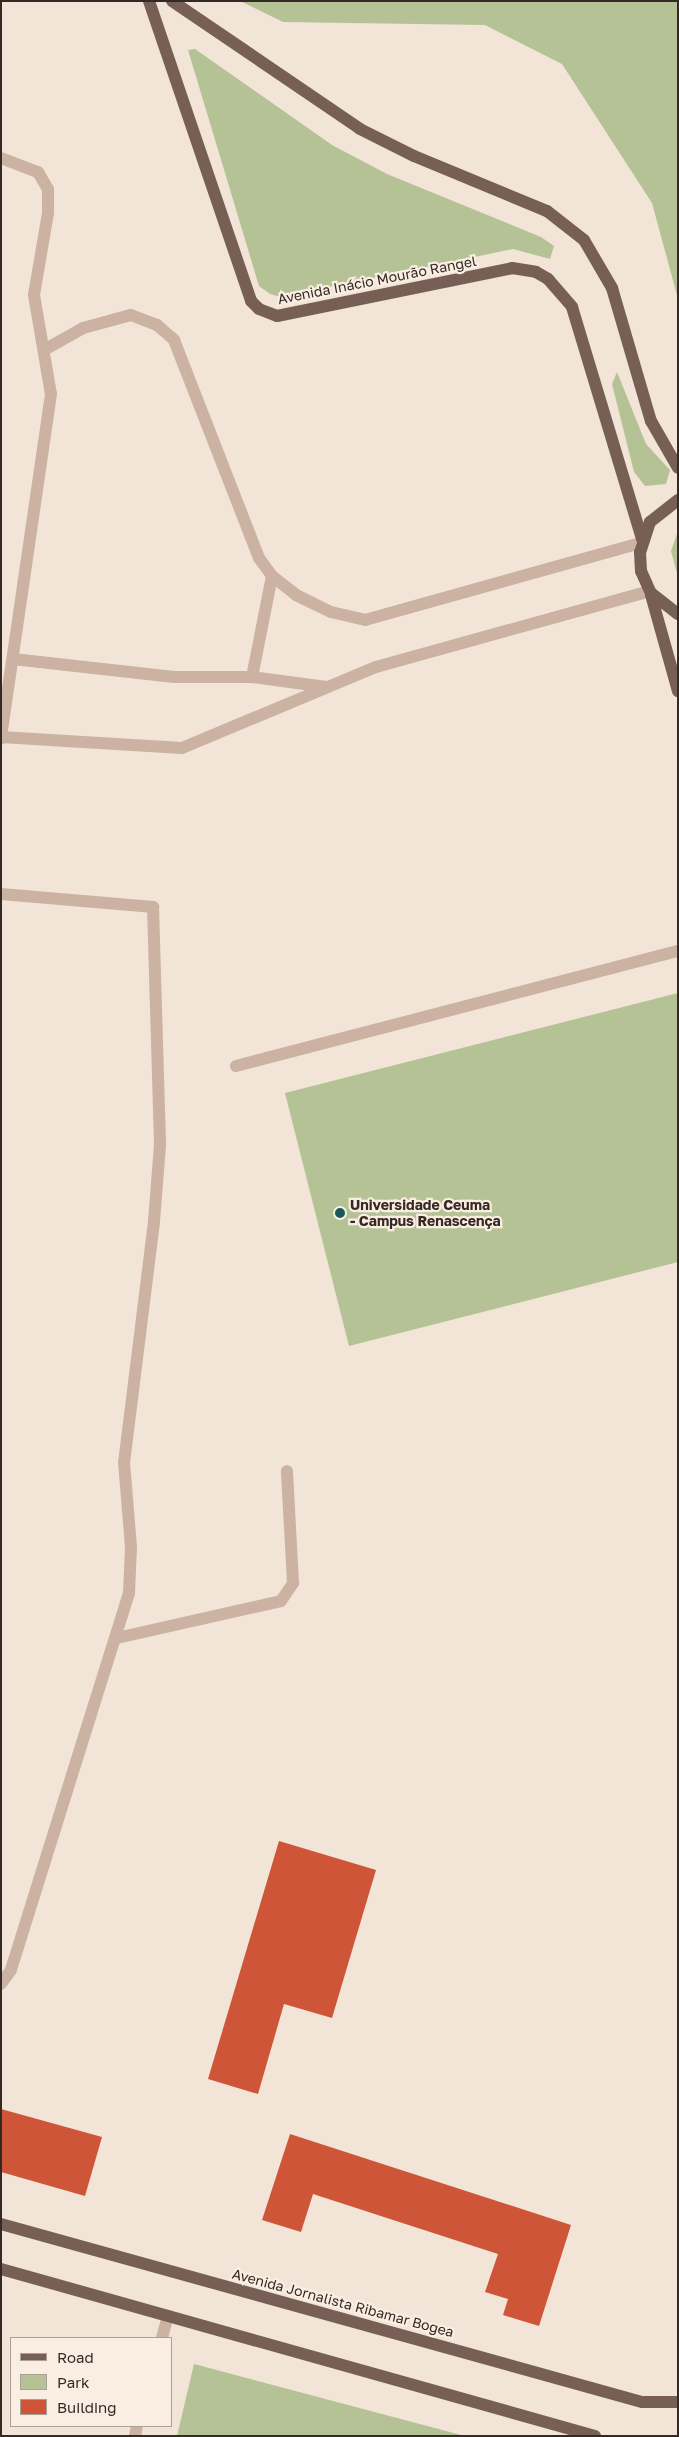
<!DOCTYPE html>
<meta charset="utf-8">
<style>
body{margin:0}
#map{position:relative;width:679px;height:2437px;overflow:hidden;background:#f2e4d6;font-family:"Golos Text",sans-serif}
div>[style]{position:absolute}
.green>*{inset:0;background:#b5c296}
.building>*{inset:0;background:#ce5538}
.minor>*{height:12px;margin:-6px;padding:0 6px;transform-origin:6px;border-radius:6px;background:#cbb2a2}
.major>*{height:12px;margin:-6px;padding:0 6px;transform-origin:6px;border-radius:6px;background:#785f55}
.dots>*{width:14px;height:14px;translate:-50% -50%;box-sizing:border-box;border:2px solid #faeee3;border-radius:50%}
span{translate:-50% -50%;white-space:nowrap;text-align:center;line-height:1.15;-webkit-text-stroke:4.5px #faeee3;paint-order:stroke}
.street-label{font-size:14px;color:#352925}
.poi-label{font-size:14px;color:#352925;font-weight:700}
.left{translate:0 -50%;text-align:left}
.frame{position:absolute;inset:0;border:2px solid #352925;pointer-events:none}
.legend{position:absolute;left:10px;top:2337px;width:162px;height:90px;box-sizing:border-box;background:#faeee3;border:1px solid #ab9f97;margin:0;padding:6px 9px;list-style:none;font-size:15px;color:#352925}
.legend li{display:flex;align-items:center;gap:10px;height:25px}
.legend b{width:25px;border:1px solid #ab9f97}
</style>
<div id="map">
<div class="green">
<i style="clip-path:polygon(240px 1px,678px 1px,678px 299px,652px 203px,562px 64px,485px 25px,283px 22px)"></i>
<i style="clip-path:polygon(195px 49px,332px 145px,387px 174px,541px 237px,554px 246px,550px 259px,513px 249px,281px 297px,270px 294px,259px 286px,188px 50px)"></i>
<i style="clip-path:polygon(617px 372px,646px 444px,670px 470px,666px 484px,645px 486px,634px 472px,612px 384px)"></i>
<i style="clip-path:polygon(678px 531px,678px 577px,671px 551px)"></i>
<i style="clip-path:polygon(678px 993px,678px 1262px,349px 1346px,285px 1093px)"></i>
<i style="clip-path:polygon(194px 2364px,465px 2436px,177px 2436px)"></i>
</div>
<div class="building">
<i style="clip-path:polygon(279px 1841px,376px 1870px,332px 2018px,284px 2004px,258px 2094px,208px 2079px)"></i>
<i style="clip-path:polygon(1px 2109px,102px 2137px,85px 2196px,1px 2172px)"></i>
<i style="clip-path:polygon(290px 2134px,571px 2225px,539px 2326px,503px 2315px,508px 2299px,485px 2292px,498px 2254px,313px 2194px,301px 2232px,262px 2220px)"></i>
</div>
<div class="minor">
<i style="left:1px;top:158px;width:40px;rotate:21deg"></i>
<i style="left:38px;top:172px;width:20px;rotate:60deg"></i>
<i style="left:48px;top:189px;width:24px;rotate:90deg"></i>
<i style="left:48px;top:213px;width:83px;rotate:99.7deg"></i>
<i style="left:34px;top:295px;width:100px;rotate:80.3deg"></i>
<i style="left:51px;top:394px;width:348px;rotate:98.3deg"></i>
<i style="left:44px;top:350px;width:45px;rotate:-29.4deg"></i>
<i style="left:83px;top:328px;width:50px;rotate:-15.2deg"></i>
<i style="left:131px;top:315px;width:28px;rotate:21deg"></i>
<i style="left:157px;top:325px;width:23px;rotate:41deg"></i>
<i style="left:174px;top:340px;width:234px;rotate:68.7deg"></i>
<i style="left:259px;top:558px;width:22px;rotate:54deg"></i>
<i style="left:272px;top:576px;width:31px;rotate:38deg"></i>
<i style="left:296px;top:595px;width:39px;rotate:26deg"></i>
<i style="left:331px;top:612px;width:35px;rotate:13deg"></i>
<i style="left:365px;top:620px;width:287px;rotate:-15.6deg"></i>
<i style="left:13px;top:659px;width:162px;rotate:6.4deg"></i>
<i style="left:174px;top:677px;width:78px"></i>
<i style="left:252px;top:677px;width:75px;rotate:7.7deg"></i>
<i style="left:252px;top:677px;width:103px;rotate:-78.8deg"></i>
<i style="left:1px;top:737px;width:181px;rotate:3.5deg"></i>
<i style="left:182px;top:748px;width:210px;rotate:-22.7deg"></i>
<i style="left:376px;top:667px;width:284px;rotate:-15.5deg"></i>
<i style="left:1px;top:894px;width:153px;rotate:4.9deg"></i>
<i style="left:153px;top:907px;width:238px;rotate:88.3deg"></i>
<i style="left:160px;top:1145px;width:77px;rotate:94.5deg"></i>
<i style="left:154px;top:1222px;width:242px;rotate:97.1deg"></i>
<i style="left:124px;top:1462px;width:85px;rotate:85.3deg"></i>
<i style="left:131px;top:1547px;width:46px;rotate:92.5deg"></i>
<i style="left:129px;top:1593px;width:395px;rotate:107.4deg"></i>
<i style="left:11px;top:1970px;width:17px;rotate:126deg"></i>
<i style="left:236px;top:1066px;width:457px;rotate:-14.6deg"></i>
<i style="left:117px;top:1638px;width:168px;rotate:-12.7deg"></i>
<i style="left:281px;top:1601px;width:22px;rotate:-56deg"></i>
<i style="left:293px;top:1583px;width:112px;rotate:-93.1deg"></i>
<i style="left:162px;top:2338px;width:23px;rotate:-75deg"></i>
<i style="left:135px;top:2436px;width:10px;rotate:-79deg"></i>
</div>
<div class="major">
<i style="left:149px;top:1px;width:317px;rotate:71.2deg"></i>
<i style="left:251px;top:301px;width:11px;rotate:45deg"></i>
<i style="left:259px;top:309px;width:19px;rotate:21deg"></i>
<i style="left:277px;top:316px;width:240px;rotate:-11.5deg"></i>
<i style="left:512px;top:268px;width:24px;rotate:9deg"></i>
<i style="left:536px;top:272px;width:14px;rotate:30deg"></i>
<i style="left:548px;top:279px;width:37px;rotate:49deg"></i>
<i style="left:572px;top:307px;width:242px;rotate:73.2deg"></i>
<i style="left:172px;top:1px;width:227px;rotate:34.2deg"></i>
<i style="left:360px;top:129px;width:60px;rotate:26.6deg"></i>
<i style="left:414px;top:156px;width:144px;rotate:22.5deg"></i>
<i style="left:547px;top:211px;width:47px;rotate:38.1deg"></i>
<i style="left:584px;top:240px;width:56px;rotate:59.7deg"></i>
<i style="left:612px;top:288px;width:139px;rotate:73.7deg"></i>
<i style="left:651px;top:421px;width:54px;rotate:60.1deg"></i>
<i style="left:678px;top:500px;width:36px;rotate:142deg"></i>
<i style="left:650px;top:522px;width:32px;rotate:108deg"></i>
<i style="left:640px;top:552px;width:19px;rotate:87deg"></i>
<i style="left:641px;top:571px;width:24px;rotate:66deg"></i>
<i style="left:651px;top:593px;width:34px;rotate:38deg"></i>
<i style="left:651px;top:595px;width:100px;rotate:74.3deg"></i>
<i style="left:1px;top:2224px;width:665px;rotate:15.52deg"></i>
<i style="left:642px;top:2402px;width:36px"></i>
<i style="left:1px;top:2269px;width:617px;rotate:15.7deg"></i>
</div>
<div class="dots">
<i style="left:340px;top:1213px;background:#185859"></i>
</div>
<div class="street-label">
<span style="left:377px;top:280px;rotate:-11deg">Avenida Inácio Mourão Rangel</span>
<span style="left:343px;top:2303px;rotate:15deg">Avenida Jornalista Ribamar Bogea</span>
</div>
<div class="poi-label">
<span class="left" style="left:350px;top:1213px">Universidade Ceuma<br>- Campus Renascença</span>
</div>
<div class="frame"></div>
<ul class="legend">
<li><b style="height:6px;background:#785f55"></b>Road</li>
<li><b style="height:14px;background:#b5c296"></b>Park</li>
<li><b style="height:14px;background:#ce5538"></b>Building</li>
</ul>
</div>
